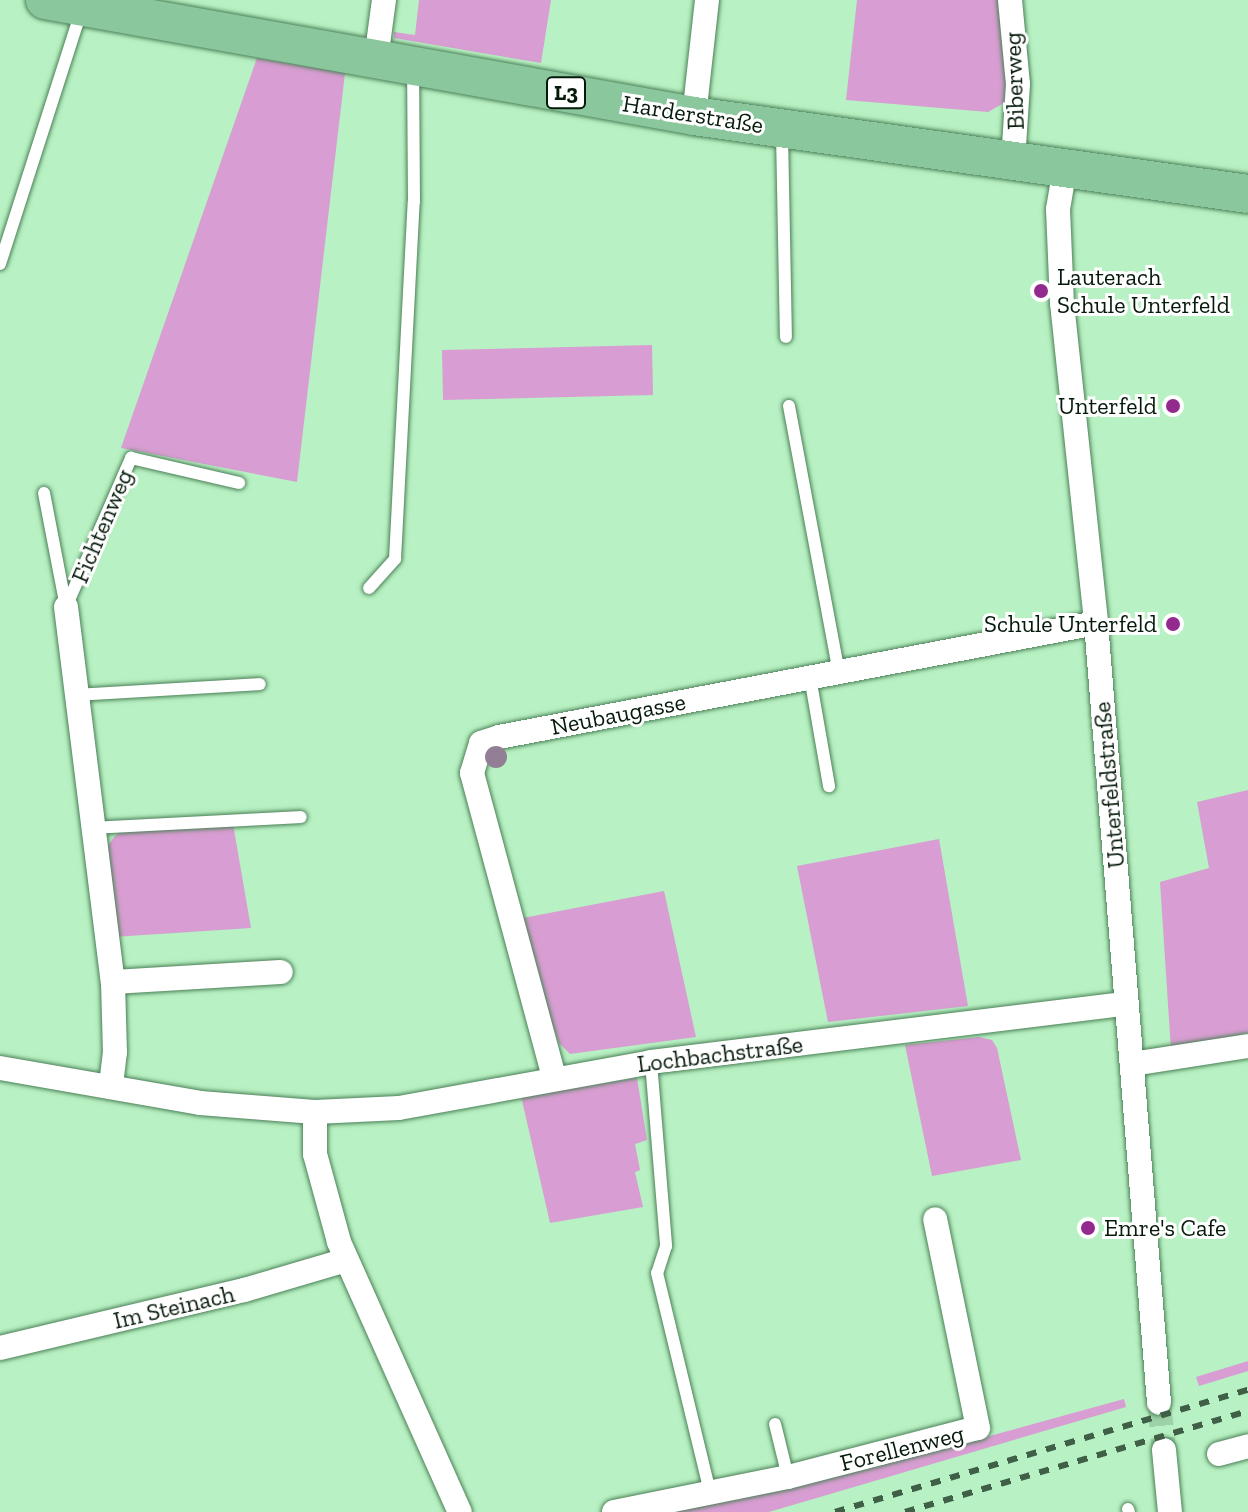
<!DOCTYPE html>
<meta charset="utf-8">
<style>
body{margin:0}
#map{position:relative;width:1248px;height:1512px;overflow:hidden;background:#b8f1c3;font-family:"Zilla Slab",serif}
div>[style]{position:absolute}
.green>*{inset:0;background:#d89dd2}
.minor-tunnel>*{height:24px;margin-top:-12px;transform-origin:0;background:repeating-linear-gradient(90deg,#9dd1a7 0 24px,transparent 0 36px)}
.roads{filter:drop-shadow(0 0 2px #4b8057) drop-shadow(0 0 2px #4b8057)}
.service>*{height:12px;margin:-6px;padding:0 6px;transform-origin:6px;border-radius:6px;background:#fff}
.minor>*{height:24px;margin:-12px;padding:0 12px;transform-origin:12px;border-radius:12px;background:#fff}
.primary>*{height:38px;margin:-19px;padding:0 19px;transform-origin:19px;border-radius:19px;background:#8bc79d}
.rail>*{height:6px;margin-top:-3px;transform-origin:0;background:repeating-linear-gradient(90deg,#3f5f46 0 10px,transparent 0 20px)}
.trees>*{width:22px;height:22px;margin:-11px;border-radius:50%;background:#937f95}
.dots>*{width:22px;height:22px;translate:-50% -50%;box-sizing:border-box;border:4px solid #fff;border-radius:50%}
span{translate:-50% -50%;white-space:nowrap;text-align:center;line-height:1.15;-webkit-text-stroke:6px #fff;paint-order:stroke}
.shield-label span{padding:2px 6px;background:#fff;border:2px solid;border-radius:6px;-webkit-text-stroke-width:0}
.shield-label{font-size:22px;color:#051a0a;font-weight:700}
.street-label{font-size:24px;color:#051a0a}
.poi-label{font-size:24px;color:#051a0a}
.left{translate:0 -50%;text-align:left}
.right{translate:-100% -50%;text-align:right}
</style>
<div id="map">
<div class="green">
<i style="clip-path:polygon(419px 0,551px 0,541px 63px,394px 38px,394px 32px,415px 35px)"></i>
<i style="clip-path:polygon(857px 0,1000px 0,1008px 82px,1004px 103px,988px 112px,846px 100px)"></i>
<i style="clip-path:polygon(257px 58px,345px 73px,297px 482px,121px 448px)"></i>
<i style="clip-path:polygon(652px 345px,653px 395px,443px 400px,442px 350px)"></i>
<i style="clip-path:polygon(1248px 790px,1248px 1033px,1171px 1050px,1160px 882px,1209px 868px,1197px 802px)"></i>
<i style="clip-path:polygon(233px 824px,251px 928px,113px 937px,105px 850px,114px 837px,119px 833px)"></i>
<i style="clip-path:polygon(939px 839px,968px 1006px,828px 1022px,797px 866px)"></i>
<i style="clip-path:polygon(664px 891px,696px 1037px,570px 1054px,559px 1043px,538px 986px,523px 918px)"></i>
<i style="clip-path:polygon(979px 1037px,992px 1040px,997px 1048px,1021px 1160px,932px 1176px,905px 1045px)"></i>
<i style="clip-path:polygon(637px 1078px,647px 1140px,635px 1144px,640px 1170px,635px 1172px,643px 1207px,550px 1223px,521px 1096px)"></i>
<i style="clip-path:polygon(1248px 1361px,1248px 1371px,1199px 1386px,1196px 1377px)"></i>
<i style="clip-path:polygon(1124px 1399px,1126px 1407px,769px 1512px,655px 1512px,953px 1446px)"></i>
</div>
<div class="minor-tunnel">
<i style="left:1159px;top:1402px;width:48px;rotate:84.1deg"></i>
</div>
<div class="roads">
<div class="service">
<i style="left:782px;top:133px;width:204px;rotate:88.9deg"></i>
<i style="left:0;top:264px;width:252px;rotate:-72.2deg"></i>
<i style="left:77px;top:24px;width:15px;rotate:-90deg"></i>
<i style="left:789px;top:406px;width:271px;rotate:79.4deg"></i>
<i style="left:44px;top:493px;width:116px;rotate:79.1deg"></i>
<i style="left:66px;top:607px;width:163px;rotate:-66.4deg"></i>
<i style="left:131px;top:458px;width:111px;rotate:13deg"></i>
<i style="left:369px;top:588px;width:39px;rotate:-48deg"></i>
<i style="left:395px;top:559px;width:358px;rotate:-87deg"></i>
<i style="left:414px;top:202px;width:132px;rotate:-90.4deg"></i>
<i style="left:810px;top:677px;width:111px;rotate:80.1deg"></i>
<i style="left:77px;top:695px;width:183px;rotate:-3.4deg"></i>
<i style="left:92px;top:828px;width:209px;rotate:-3deg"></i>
<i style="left:651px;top:1062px;width:185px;rotate:85.3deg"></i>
<i style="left:666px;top:1246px;width:28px;rotate:108deg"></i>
<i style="left:657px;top:1273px;width:225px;rotate:76.4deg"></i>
<i style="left:775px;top:1424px;width:55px;rotate:76.2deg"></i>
<i style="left:1128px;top:1509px;width:3px;rotate:72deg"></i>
</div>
<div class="minor">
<i style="left:1010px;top:0;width:84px;rotate:84.6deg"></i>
<i style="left:1018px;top:84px;width:77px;rotate:93.7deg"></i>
<i style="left:376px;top:59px;width:60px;rotate:-82.3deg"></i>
<i style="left:694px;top:116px;width:117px;rotate:-83.6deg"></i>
<i style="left:1065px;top:168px;width:42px;rotate:99.7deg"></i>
<i style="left:1058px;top:209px;width:94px;rotate:87.6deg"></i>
<i style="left:1062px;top:303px;width:322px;rotate:83.9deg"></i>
<i style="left:1096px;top:623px;width:782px;rotate:85.38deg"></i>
<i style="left:66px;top:607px;width:378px;rotate:82.9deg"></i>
<i style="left:113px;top:982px;width:70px;rotate:88.4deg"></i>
<i style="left:115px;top:1052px;width:35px;rotate:97deg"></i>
<i style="left:113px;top:982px;width:168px;rotate:-3.4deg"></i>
<i style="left:1132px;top:1064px;width:117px;rotate:-8.8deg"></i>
<i style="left:0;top:1068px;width:203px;rotate:9.9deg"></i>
<i style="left:200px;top:1103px;width:115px;rotate:4.5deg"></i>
<i style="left:315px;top:1112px;width:84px;rotate:-2.7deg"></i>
<i style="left:399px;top:1108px;width:256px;rotate:-10.3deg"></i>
<i style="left:651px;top:1062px;width:479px;rotate:-7deg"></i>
<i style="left:554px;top:1077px;width:315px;rotate:-105.1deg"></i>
<i style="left:472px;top:773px;width:31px;rotate:-73deg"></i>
<i style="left:481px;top:743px;width:19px;rotate:-18deg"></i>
<i style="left:499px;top:737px;width:608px;rotate:-10.81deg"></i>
<i style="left:315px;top:1112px;width:42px;rotate:90deg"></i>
<i style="left:315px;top:1154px;width:91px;rotate:74.7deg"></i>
<i style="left:339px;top:1242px;width:296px;rotate:65.9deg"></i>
<i style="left:0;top:1348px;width:251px;rotate:-13.4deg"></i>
<i style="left:244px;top:1290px;width:106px;rotate:-16.4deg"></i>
<i style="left:1164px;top:1450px;width:62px;rotate:84.5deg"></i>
<i style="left:1219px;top:1454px;width:30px;rotate:-15deg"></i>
<i style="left:614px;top:1512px;width:177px;rotate:-11.4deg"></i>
<i style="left:788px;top:1477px;width:196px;rotate:-14.5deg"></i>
<i style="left:978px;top:1428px;width:213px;rotate:-101.6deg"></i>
</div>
<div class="primary">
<i style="left:45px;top:0;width:659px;rotate:10.13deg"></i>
<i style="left:694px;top:116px;width:559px;rotate:8.01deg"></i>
</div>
</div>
<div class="rail">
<i style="left:835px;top:1512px;width:431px;rotate:-16.5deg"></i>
<i style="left:905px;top:1512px;width:358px;rotate:-16.4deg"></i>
</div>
<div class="trees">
<i style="left:496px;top:757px"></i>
</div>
<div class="dots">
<i style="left:1041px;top:291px;background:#932b8e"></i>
<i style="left:1173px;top:406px;background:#932b8e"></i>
<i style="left:1173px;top:624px;background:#932b8e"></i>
<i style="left:1088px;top:1228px;background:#932b8e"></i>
</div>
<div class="shield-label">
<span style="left:566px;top:93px">L3</span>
</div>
<div class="street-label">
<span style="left:1014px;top:81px;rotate:-92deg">Biberweg</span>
<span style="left:693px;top:114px;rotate:9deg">Harderstraße</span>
<span style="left:102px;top:526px;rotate:-67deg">Fichtenweg</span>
<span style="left:618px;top:714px;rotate:-11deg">Neubaugasse</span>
<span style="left:1109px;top:785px;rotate:-95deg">Unterfeldstraße</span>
<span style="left:720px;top:1054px;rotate:-7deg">Lochbachstraße</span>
<span style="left:174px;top:1307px;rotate:-13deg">Im Steinach</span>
<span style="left:902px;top:1448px;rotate:-14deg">Forellenweg</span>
</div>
<div class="poi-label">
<span class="left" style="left:1057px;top:291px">Lauterach<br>Schule Unterfeld</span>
<span class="right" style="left:1157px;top:406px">Unterfeld</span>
<span class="right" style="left:1157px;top:624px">Schule Unterfeld</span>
<span class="left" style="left:1104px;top:1228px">Emre's Cafe</span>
</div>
</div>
